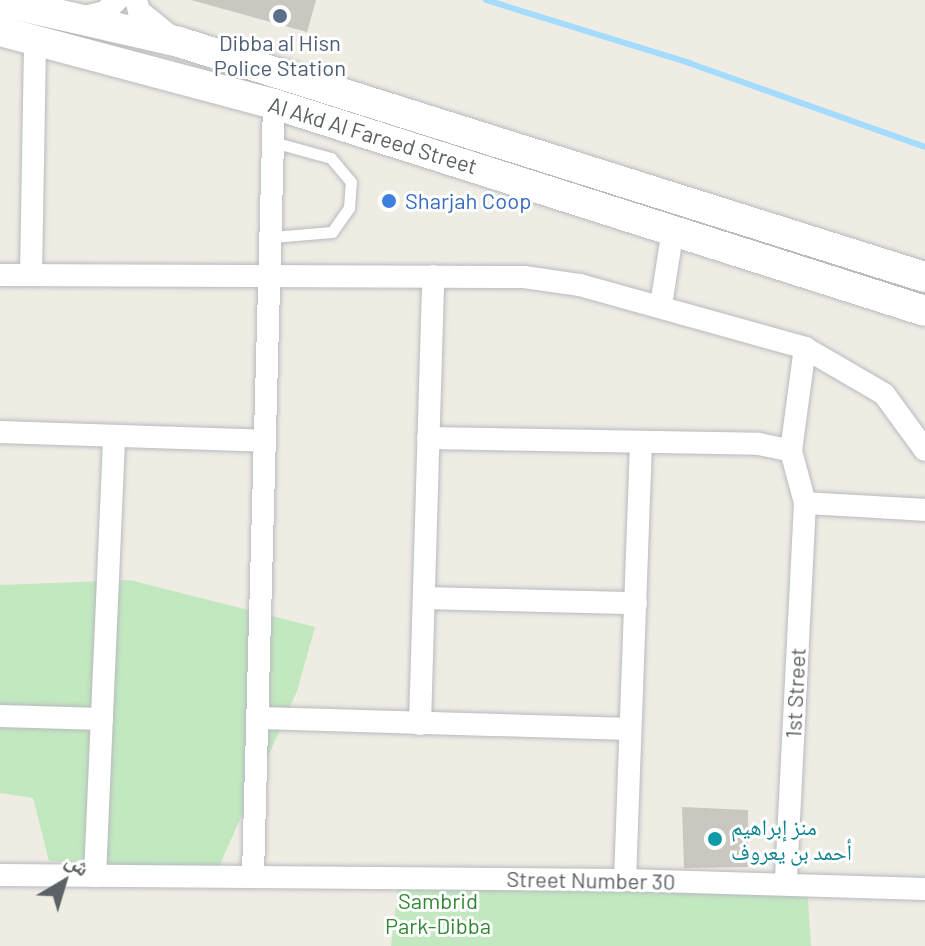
<!DOCTYPE html>
<meta charset="utf-8">
<style>
body{margin:0}
#map{position:relative;width:925px;height:946px;overflow:hidden;background:#efece4;font-family:Barlow,"Noto Naskh Arabic",sans-serif}
div>[style]{position:absolute}
.green>*{inset:0;background:#c2e8c0}
.stream>*{height:6px;margin:-3px;padding:0 3px;transform-origin:3px;border-radius:3px;background:#a4dcff}
.building>*{inset:0;background:#cac7c1}
.roads{filter:drop-shadow(0 0 2px #b7babf) drop-shadow(0 0 2px #b7babf)}
.lane>*{height:11px;margin:-5.5px;padding:0 5.5px;transform-origin:5.5px;border-radius:5.5px;background:#fff}
.street>*{height:22px;margin:-11px;padding:0 11px;transform-origin:11px;border-radius:11px;background:#fff}
.secondary>*{height:30px;margin:-15px;padding:0 15px;transform-origin:15px;border-radius:15px;background:#fff}
.dots>*{width:22px;height:22px;translate:-50% -50%;box-sizing:border-box;border:4px solid #fff;border-radius:50%}
span{translate:-50% -50%;white-space:nowrap;text-align:center;line-height:1.15;-webkit-text-stroke:6px #fff;paint-order:stroke}
.service-label{font-size:22px;color:#4e5e75}
.street-label{font-size:22px;color:#5c6165}
.shop-label{font-size:22px;color:#366cbe}
.left{translate:0 -50%;text-align:left}
.culture-label{font-size:22px;color:#0d838f}
.park-label{font-size:22px;color:#328732}
.north{position:absolute;left:24px;top:842px;width:80px;height:80px;-webkit-text-stroke:6px #fff;paint-order:stroke;rotate:38deg;font-size:22px;font-weight:700;line-height:32px;text-align:center;color:#5c6165}
.north::after{content:'';display:block;margin:auto;width:28px;height:36px;background:#5c6165;clip-path:polygon(50% 0,100% 100%,50% 72%,0 100%)}
</style>
<div id="map">
<div class="green">
<i style="clip-path:polygon(130px 580px,315px 627px,297px 691px,218px 869px,49px 861px,33px 798px,0 793px,0 585px)"></i>
<i style="clip-path:polygon(399px 878px,807px 884px,811px 946px,391px 946px)"></i>
</div>
<div class="stream">
<i style="left:486px;top:0;width:213px;rotate:17.2deg"></i>
<i style="left:689px;top:63px;width:251px;rotate:19.6deg"></i>
</div>
<div class="building">
<i style="clip-path:polygon(191px 0,316px 0,307px 32px)"></i>
<i style="clip-path:polygon(682px 807px,748px 810px,748px 867px,684px 868px)"></i>
</div>
<div class="roads">
<div class="lane">
<i style="left:272px;top:237px;width:60px;rotate:-4.8deg"></i>
<i style="left:332px;top:232px;width:29px;rotate:-55deg"></i>
<i style="left:349px;top:208px;width:26px;rotate:-86deg"></i>
<i style="left:351px;top:182px;width:31px;rotate:-130deg"></i>
<i style="left:331px;top:158px;width:60px;rotate:-164.6deg"></i>
</div>
<div class="street">
<i style="left:136px;top:0;width:11px;rotate:75deg"></i>
<i style="left:139px;top:11px;width:41px;rotate:39.1deg"></i>
<i style="left:81px;top:18px;width:25px;rotate:-14deg"></i>
<i style="left:105px;top:12px;width:17px;rotate:-45deg"></i>
<i style="left:0;top:275px;width:524px;rotate:0.22deg"></i>
<i style="left:524px;top:277px;width:57px;rotate:8.1deg"></i>
<i style="left:580px;top:285px;width:234px;rotate:15.6deg"></i>
<i style="left:805px;top:348px;width:91px;rotate:30.2deg"></i>
<i style="left:884px;top:394px;width:69px;rotate:53.8deg"></i>
<i style="left:31px;top:275px;width:238px;rotate:-89deg"></i>
<i style="left:661px;top:305px;width:77px;rotate:-81deg"></i>
<i style="left:0;top:432px;width:265px;rotate:1.9deg"></i>
<i style="left:428px;top:438px;width:331px;rotate:1deg"></i>
<i style="left:759px;top:444px;width:33px;rotate:12deg"></i>
<i style="left:791px;top:451px;width:54px;rotate:74.9deg"></i>
<i style="left:805px;top:503px;width:380px;rotate:92.9deg"></i>
<i style="left:791px;top:451px;width:104px;rotate:-82.3deg"></i>
<i style="left:805px;top:503px;width:120px;rotate:3.3deg"></i>
<i style="left:424px;top:598px;width:212px;rotate:1.4deg"></i>
<i style="left:0;top:716px;width:102px;rotate:1.7deg"></i>
<i style="left:260px;top:718px;width:370px;rotate:1.7deg"></i>
<i style="left:420px;top:724px;width:448px;rotate:-88.3deg"></i>
<i style="left:0;top:875px;width:625px;rotate:0.46deg"></i>
<i style="left:625px;top:880px;width:300px;rotate:1.7deg"></i>
<i style="left:253px;top:875px;width:771px;rotate:-88.44deg"></i>
<i style="left:95px;top:876px;width:440px;rotate:-87.5deg"></i>
<i style="left:625px;top:880px;width:438px;rotate:-87.9deg"></i>
</div>
<div class="secondary">
<i style="left:0;top:1px;width:184px;rotate:12.9deg"></i>
<i style="left:179px;top:42px;width:782px;rotate:17.49deg"></i>
<i style="left:0;top:31px;width:284px;rotate:14.9deg"></i>
<i style="left:274px;top:104px;width:683px;rotate:17.64deg"></i>
</div>
</div>
<div class="dots">
<i style="left:280px;top:16px;background:#5c6f8a"></i>
<i style="left:389px;top:201px;background:#3f7fe0"></i>
<i style="left:715px;top:839px;background:#0f9aa8"></i>
</div>
<div class="service-label">
<span style="left:280px;top:55px">Dibba al Hisn<br>Police Station</span>
</div>
<div class="street-label">
<span style="left:373px;top:135px;rotate:17deg">Al Akd Al Fareed Street</span>
<span style="left:795px;top:693px;rotate:-87deg">1st Street</span>
<span style="left:591px;top:880px;rotate:1deg">Street Number 30</span>
</div>
<div class="shop-label">
<span class="left" style="left:405px;top:201px">Sharjah Coop</span>
</div>
<div class="culture-label">
<span class="left" style="left:731px;top:839px">منز إبراهيم<br>أحمد بن يعروف</span>
</div>
<div class="park-label">
<span style="left:438px;top:913px">Sambrid<br>Park-Dibba</span>
</div>
<div class="north">ش</div>
</div>
